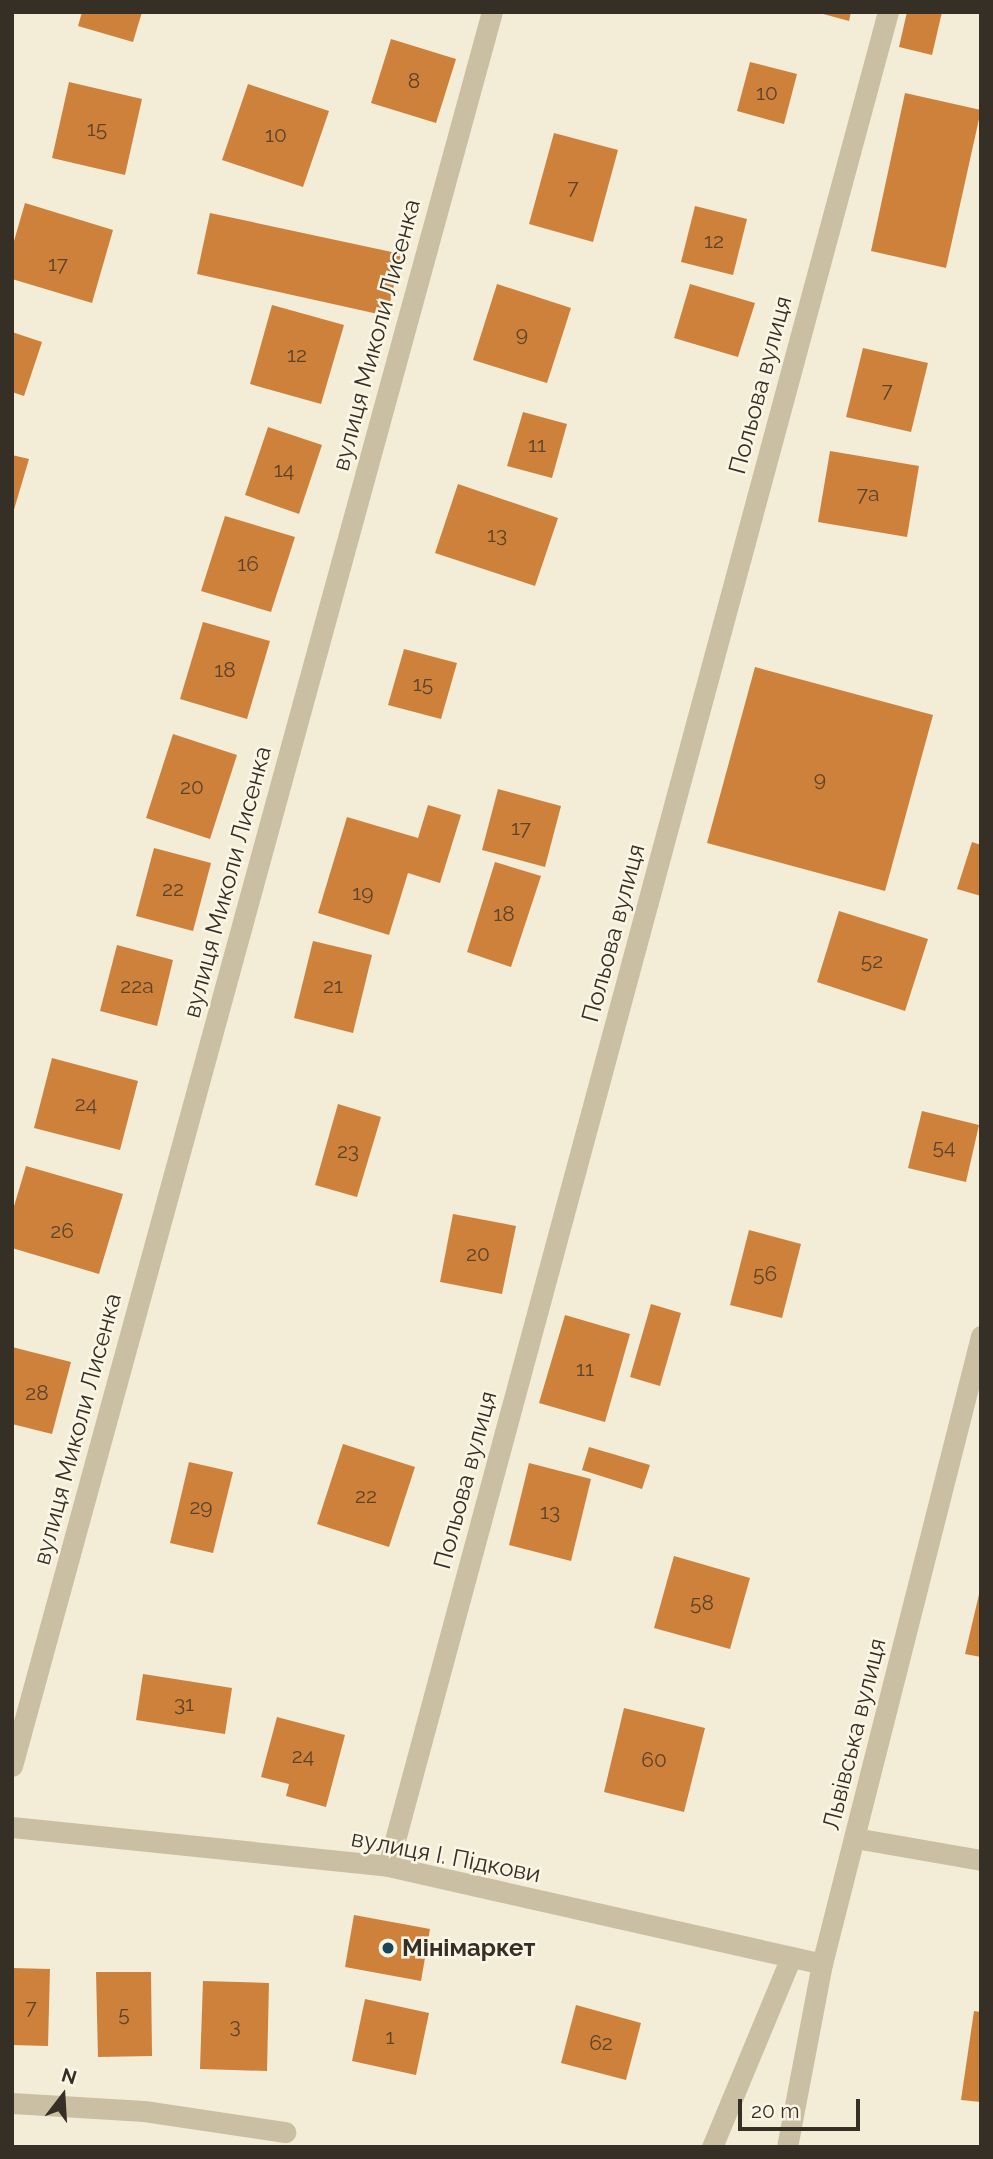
<!DOCTYPE html>
<meta charset="utf-8">
<style>
body{margin:0}
#map{position:relative;width:993px;height:2159px;overflow:hidden;background:#f3edd8;font-family:Raleway,sans-serif}
div>[style]{position:absolute}
.building>*{inset:0;background:#ce813b}
.minor>*{height:21px;margin:-10.5px;padding:0 10.5px;transform-origin:10.5px;border-radius:10.5px;background:#cbbfa3}
.dots>*{width:19px;height:19px;translate:-50% -50%;box-sizing:border-box;border:4px solid #faf5e4;border-radius:50%}
span{translate:-50% -50%;white-space:nowrap;text-align:center;line-height:1.15;-webkit-text-stroke:5px #faf5e4;paint-order:stroke}
.number-label{font-size:21px;color:#5c442b}
.number-label span{-webkit-text-stroke-width:0}
.street-label{font-size:24px;color:#362f26}
.poi-label{font-size:24px;color:#362f26;font-weight:700}
.left{translate:0 -50%;text-align:left}
.frame{position:absolute;inset:0;border:14px solid #362f26;pointer-events:none}
.north{position:absolute;left:28px;top:2061px;width:70px;height:70px;-webkit-text-stroke:5px #faf5e4;paint-order:stroke;rotate:17deg;font-size:19px;font-weight:700;line-height:28px;text-align:center;color:#362f26}
.north::after{content:'';display:block;margin:auto;width:24px;height:32px;background:#362f26;clip-path:polygon(50% 0,100% 100%,50% 72%,0 100%)}
.scale{position:absolute;left:738px;top:2099px;width:122px;height:32px;box-sizing:border-box;border:4px solid #362f26;border-top:0;padding-left:9px;font-size:21px;line-height:24px;white-space:nowrap;color:#362f26;-webkit-text-stroke:5px #faf5e4;paint-order:stroke}
</style>
<div id="map">
<div class="building">
<i style="clip-path:polygon(82px 12px,142px 12px,133px 42px,78px 26px)"></i>
<i style="clip-path:polygon(816px 12px,851px 12px,849px 21px)"></i>
<i style="clip-path:polygon(907px 12px,942px 12px,932px 55px,899px 47px)"></i>
<i style="clip-path:polygon(391px 39px,456px 59px,436px 123px,371px 103px)"></i>
<i style="clip-path:polygon(750px 62px,797px 74px,784px 124px,737px 111px)"></i>
<i style="clip-path:polygon(69px 82px,142px 99px,125px 175px,52px 158px)"></i>
<i style="clip-path:polygon(248px 84px,329px 111px,303px 187px,222px 160px)"></i>
<i style="clip-path:polygon(905px 93px,981px 110px,946px 268px,871px 251px)"></i>
<i style="clip-path:polygon(554px 133px,618px 150px,593px 242px,529px 224px)"></i>
<i style="clip-path:polygon(25px 203px,113px 230px,92px 303px,12px 279px,12px 248px)"></i>
<i style="clip-path:polygon(695px 206px,747px 219px,733px 275px,681px 262px)"></i>
<i style="clip-path:polygon(210px 213px,401px 254px,387px 316px,197px 274px)"></i>
<i style="clip-path:polygon(497px 284px,571px 308px,547px 383px,473px 360px)"></i>
<i style="clip-path:polygon(690px 284px,755px 303px,738px 357px,674px 338px)"></i>
<i style="clip-path:polygon(272px 305px,344px 325px,321px 404px,250px 384px)"></i>
<i style="clip-path:polygon(12px 332px,42px 342px,24px 396px,12px 392px)"></i>
<i style="clip-path:polygon(863px 348px,928px 363px,911px 432px,846px 417px)"></i>
<i style="clip-path:polygon(523px 412px,567px 424px,552px 478px,507px 466px)"></i>
<i style="clip-path:polygon(268px 427px,322px 445px,299px 514px,245px 495px)"></i>
<i style="clip-path:polygon(830px 451px,919px 466px,907px 537px,818px 522px)"></i>
<i style="clip-path:polygon(12px 455px,29px 459px,13px 513px,12px 513px)"></i>
<i style="clip-path:polygon(458px 484px,558px 518px,535px 586px,435px 553px)"></i>
<i style="clip-path:polygon(225px 516px,295px 537px,271px 612px,201px 591px)"></i>
<i style="clip-path:polygon(203px 622px,270px 641px,247px 719px,180px 699px)"></i>
<i style="clip-path:polygon(404px 649px,457px 663px,441px 719px,388px 705px)"></i>
<i style="clip-path:polygon(755px 667px,933px 715px,885px 891px,707px 843px)"></i>
<i style="clip-path:polygon(173px 734px,237px 755px,210px 839px,146px 818px)"></i>
<i style="clip-path:polygon(498px 789px,561px 806px,545px 867px,482px 850px)"></i>
<i style="clip-path:polygon(428px 805px,461px 815px,440px 883px,408px 873px,389px 935px,318px 913px,347px 817px,418px 838px)"></i>
<i style="clip-path:polygon(972px 842px,981px 845px,981px 896px,957px 889px)"></i>
<i style="clip-path:polygon(154px 848px,211px 863px,193px 931px,136px 916px)"></i>
<i style="clip-path:polygon(495px 862px,541px 876px,511px 967px,467px 952px)"></i>
<i style="clip-path:polygon(839px 911px,928px 939px,905px 1011px,817px 982px)"></i>
<i style="clip-path:polygon(313px 941px,372px 955px,353px 1033px,294px 1018px)"></i>
<i style="clip-path:polygon(117px 945px,173px 960px,157px 1026px,100px 1011px)"></i>
<i style="clip-path:polygon(52px 1058px,138px 1081px,120px 1150px,34px 1128px)"></i>
<i style="clip-path:polygon(338px 1104px,381px 1117px,357px 1197px,315px 1185px)"></i>
<i style="clip-path:polygon(922px 1111px,979px 1125px,966px 1182px,908px 1168px)"></i>
<i style="clip-path:polygon(26px 1166px,123px 1194px,99px 1274px,12px 1248px,12px 1213px)"></i>
<i style="clip-path:polygon(453px 1214px,516px 1226px,502px 1294px,440px 1282px)"></i>
<i style="clip-path:polygon(749px 1230px,801px 1244px,782px 1318px,730px 1305px)"></i>
<i style="clip-path:polygon(651px 1304px,681px 1313px,660px 1386px,630px 1377px)"></i>
<i style="clip-path:polygon(565px 1315px,630px 1334px,605px 1422px,539px 1403px)"></i>
<i style="clip-path:polygon(12px 1347px,71px 1362px,52px 1434px,12px 1424px)"></i>
<i style="clip-path:polygon(343px 1444px,415px 1467px,389px 1547px,317px 1524px)"></i>
<i style="clip-path:polygon(589px 1447px,650px 1465px,642px 1489px,582px 1470px)"></i>
<i style="clip-path:polygon(189px 1462px,233px 1472px,213px 1553px,170px 1543px)"></i>
<i style="clip-path:polygon(529px 1463px,591px 1479px,571px 1561px,509px 1545px)"></i>
<i style="clip-path:polygon(674px 1556px,750px 1578px,730px 1649px,654px 1628px)"></i>
<i style="clip-path:polygon(980px 1590px,981px 1590px,981px 1657px,965px 1654px)"></i>
<i style="clip-path:polygon(143px 1674px,232px 1688px,225px 1734px,136px 1720px)"></i>
<i style="clip-path:polygon(624px 1708px,705px 1728px,684px 1812px,604px 1792px)"></i>
<i style="clip-path:polygon(277px 1717px,345px 1735px,326px 1807px,286px 1796px,289px 1784px,261px 1777px)"></i>
<i style="clip-path:polygon(354px 1915px,430px 1929px,421px 1981px,345px 1967px)"></i>
<i style="clip-path:polygon(12px 1968px,50px 1969px,48px 2046px,12px 2045px)"></i>
<i style="clip-path:polygon(96px 1972px,151px 1972px,152px 2056px,98px 2057px)"></i>
<i style="clip-path:polygon(203px 1981px,269px 1983px,267px 2071px,200px 2069px)"></i>
<i style="clip-path:polygon(365px 1999px,429px 2013px,416px 2075px,352px 2061px)"></i>
<i style="clip-path:polygon(576px 2005px,641px 2023px,626px 2080px,561px 2063px)"></i>
<i style="clip-path:polygon(974px 2011px,981px 2012px,981px 2102px,961px 2100px)"></i>
</div>
<div class="minor">
<i style="left:12px;top:1766px;width:1818px;rotate:-74.7deg"></i>
<i style="left:12px;top:1827px;width:378px;rotate:5.9deg"></i>
<i style="left:388px;top:1866px;width:445px;rotate:12.7deg"></i>
<i style="left:855px;top:1838px;width:128px;rotate:9.9deg"></i>
<i style="left:388px;top:1866px;width:1920px;rotate:-74.91deg"></i>
<i style="left:12px;top:2103px;width:132px;rotate:3.5deg"></i>
<i style="left:144px;top:2111px;width:143px;rotate:8.5deg"></i>
<i style="left:712px;top:2147px;width:206px;rotate:-67.4deg"></i>
<i style="left:787px;top:2147px;width:186px;rotate:-79.2deg"></i>
<i style="left:822px;top:1964px;width:648px;rotate:-75.79deg"></i>
</div>
<div class="dots">
<i style="left:388px;top:1948px;background:#19465a"></i>
</div>
<div class="number-label">
<span style="left:414px;top:81px">8</span>
<span style="left:767px;top:93px">10</span>
<span style="left:97px;top:129px">15</span>
<span style="left:276px;top:135px">10</span>
<span style="left:573px;top:187px">7</span>
<span style="left:714px;top:241px">12</span>
<span style="left:58px;top:264px">17</span>
<span style="left:522px;top:334px">9</span>
<span style="left:297px;top:355px">12</span>
<span style="left:887px;top:390px">7</span>
<span style="left:537px;top:445px">11</span>
<span style="left:284px;top:470px">14</span>
<span style="left:868px;top:494px">7а</span>
<span style="left:497px;top:535px">13</span>
<span style="left:248px;top:564px">16</span>
<span style="left:225px;top:670px">18</span>
<span style="left:423px;top:684px">15</span>
<span style="left:820px;top:779px">9</span>
<span style="left:192px;top:787px">20</span>
<span style="left:521px;top:828px">17</span>
<span style="left:173px;top:889px">22</span>
<span style="left:363px;top:893px">19</span>
<span style="left:504px;top:914px">18</span>
<span style="left:872px;top:961px">52</span>
<span style="left:137px;top:986px">22а</span>
<span style="left:333px;top:986px">21</span>
<span style="left:86px;top:1104px">24</span>
<span style="left:944px;top:1147px">54</span>
<span style="left:348px;top:1151px">23</span>
<span style="left:62px;top:1231px">26</span>
<span style="left:478px;top:1254px">20</span>
<span style="left:765px;top:1274px">56</span>
<span style="left:585px;top:1369px">11</span>
<span style="left:37px;top:1393px">28</span>
<span style="left:366px;top:1496px">22</span>
<span style="left:201px;top:1507px">29</span>
<span style="left:550px;top:1512px">13</span>
<span style="left:702px;top:1603px">58</span>
<span style="left:184px;top:1704px">31</span>
<span style="left:303px;top:1756px">24</span>
<span style="left:654px;top:1760px">60</span>
<span style="left:31px;top:2007px">7</span>
<span style="left:124px;top:2014px">5</span>
<span style="left:235px;top:2026px">3</span>
<span style="left:390px;top:2037px">1</span>
<span style="left:601px;top:2043px">62</span>
</div>
<div class="street-label">
<span style="left:376px;top:335px;rotate:-75deg">вулиця Миколи Лисенка</span>
<span style="left:760px;top:385px;rotate:-75deg">Польова вулиця</span>
<span style="left:227px;top:882px;rotate:-75deg">вулиця Миколи Лисенка</span>
<span style="left:613px;top:933px;rotate:-75deg">Польова вулиця</span>
<span style="left:77px;top:1429px;rotate:-75deg">вулиця Миколи Лисенка</span>
<span style="left:465px;top:1480px;rotate:-75deg">Польова вулиця</span>
<span style="left:854px;top:1734px;rotate:-76deg">Львівська вулиця</span>
<span style="left:446px;top:1856px;rotate:11deg">вулиця І. Підкови</span>
</div>
<div class="poi-label">
<span class="left" style="left:402px;top:1948px">Мінімаркет</span>
</div>
<div class="frame"></div>
<div class="north">N</div>
<div class="scale">20 m</div>
</div>
